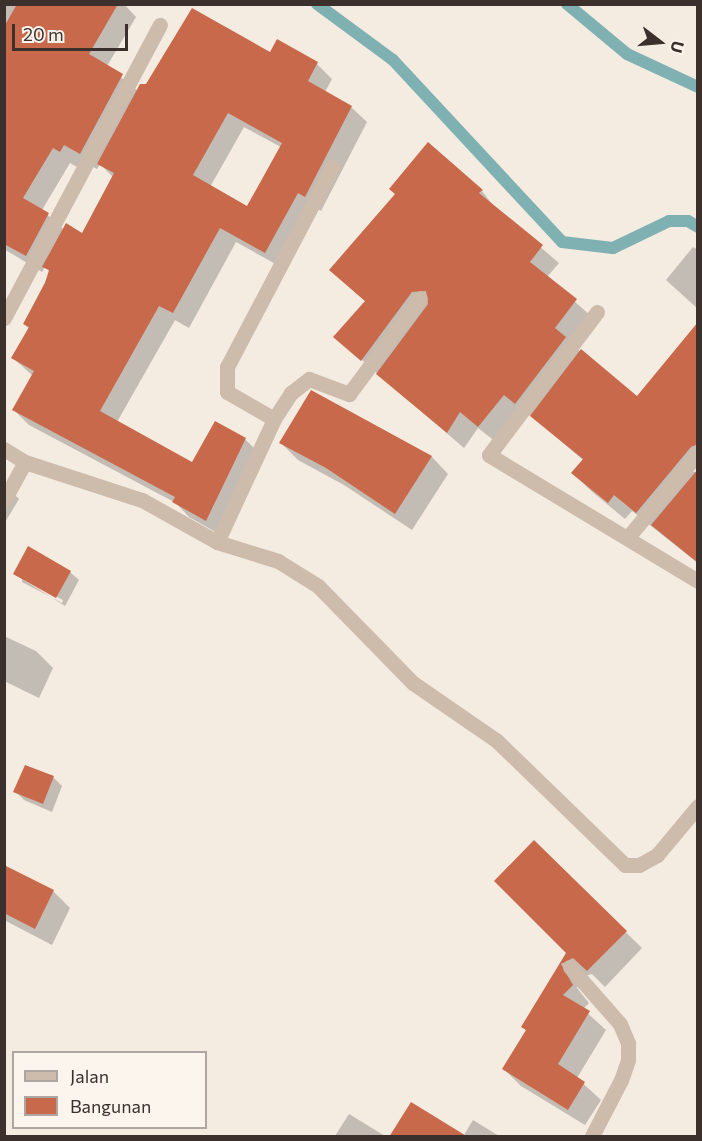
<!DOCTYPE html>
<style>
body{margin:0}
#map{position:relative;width:702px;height:1141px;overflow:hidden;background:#f4ebe1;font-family:Commissioner,sans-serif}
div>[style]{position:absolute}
.shadow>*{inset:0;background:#0003}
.stream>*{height:12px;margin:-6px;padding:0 6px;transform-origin:6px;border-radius:6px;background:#7fb0b2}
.building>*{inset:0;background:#c8694b}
.street>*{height:15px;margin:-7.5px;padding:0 7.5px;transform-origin:7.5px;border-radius:7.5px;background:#cdbbac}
span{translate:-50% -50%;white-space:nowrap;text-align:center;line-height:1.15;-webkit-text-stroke:4.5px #fbf5ee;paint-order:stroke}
.frame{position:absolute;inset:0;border:6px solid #3b302b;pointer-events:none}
.legend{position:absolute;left:12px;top:1051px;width:195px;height:78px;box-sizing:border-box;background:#fbf5ee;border:2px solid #aea6a0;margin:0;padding:8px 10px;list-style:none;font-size:18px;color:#3b302b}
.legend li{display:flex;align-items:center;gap:12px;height:30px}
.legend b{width:30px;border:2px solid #aea6a0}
.north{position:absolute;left:630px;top:12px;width:60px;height:60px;-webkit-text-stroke:4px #fbf5ee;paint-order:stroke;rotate:106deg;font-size:16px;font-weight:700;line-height:24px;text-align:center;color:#3b302b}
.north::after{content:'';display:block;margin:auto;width:21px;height:27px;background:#3b302b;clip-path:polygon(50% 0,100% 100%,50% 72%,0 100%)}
.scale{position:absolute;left:12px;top:24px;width:116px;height:27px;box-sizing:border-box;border:3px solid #3b302b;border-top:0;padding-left:8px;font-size:18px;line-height:21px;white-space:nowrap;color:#3b302b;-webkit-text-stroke:4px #fbf5ee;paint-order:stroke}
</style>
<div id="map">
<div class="shadow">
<i style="clip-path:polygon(evenodd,4px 4px,124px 4px,136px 17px,107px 66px,138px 91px,270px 54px,317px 64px,332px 79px,325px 92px,351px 107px,367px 122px,321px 211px,314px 207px,281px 267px,236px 242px,189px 328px,175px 320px,117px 422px,192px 464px,215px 423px,246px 440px,261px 455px,221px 535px,189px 517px,176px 503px,29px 425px,14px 410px,33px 376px,13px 358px,29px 329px,24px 324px,50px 272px,45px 267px,42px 272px,4px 249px,4px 4px,244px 127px,281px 147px,248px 208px,210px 187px,244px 127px,4px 4px,81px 161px,97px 169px,100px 164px,114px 178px,83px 235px,64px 230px,42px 210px,70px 163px,77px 167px,81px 161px)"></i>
<i style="clip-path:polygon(482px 191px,496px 209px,559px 263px,547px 277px,592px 317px,571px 344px,637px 398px,698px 345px,698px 456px,689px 469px,698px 474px,698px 563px,632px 511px,625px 519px,590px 490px,573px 473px,583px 460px,534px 418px,521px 410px,496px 442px,478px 428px,464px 448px,335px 337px,366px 302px,348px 286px)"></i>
<i style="clip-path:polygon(693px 247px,698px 250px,698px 309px,666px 280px)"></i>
<i style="clip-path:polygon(311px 392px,432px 457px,448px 474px,412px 530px,344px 485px,298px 460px,281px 443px)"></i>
<i style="clip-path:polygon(4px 484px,19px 499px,4px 524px)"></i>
<i style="clip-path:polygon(evenodd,70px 572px,79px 580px,65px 606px,14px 574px,70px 572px,22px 578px,63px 600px,62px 603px,22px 582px,22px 578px)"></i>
<i style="clip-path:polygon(4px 636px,36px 651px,53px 668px,39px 698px,4px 681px)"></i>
<i style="clip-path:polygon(25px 766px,54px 778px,62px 786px,52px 812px,24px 800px,15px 791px)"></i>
<i style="clip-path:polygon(534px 843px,642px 948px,605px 987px,592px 974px,580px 977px,577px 988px,589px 1003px,583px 1009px,606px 1030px,577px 1078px,601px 1100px,585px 1125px,521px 1086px,504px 1069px,527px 1031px,523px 1027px,568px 953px)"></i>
<i style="clip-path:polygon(4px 866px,53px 891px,70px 908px,52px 945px,4px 920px)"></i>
<i style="clip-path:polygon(349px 1114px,385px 1136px,335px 1136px)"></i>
<i style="clip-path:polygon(473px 1120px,499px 1136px,391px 1136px,464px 1135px)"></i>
</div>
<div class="stream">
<i style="left:317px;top:4px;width:94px;rotate:36.4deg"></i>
<i style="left:393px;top:60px;width:248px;rotate:47.1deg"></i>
<i style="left:562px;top:242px;width:51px;rotate:6.7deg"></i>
<i style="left:613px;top:248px;width:62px;rotate:-25.7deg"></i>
<i style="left:669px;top:221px;width:19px"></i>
<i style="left:688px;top:221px;width:12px;rotate:31deg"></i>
<i style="left:567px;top:4px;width:78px;rotate:39.8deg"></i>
<i style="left:627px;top:54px;width:78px;rotate:24.9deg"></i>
</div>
<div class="building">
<i style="clip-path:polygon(17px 4px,118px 4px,89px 54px,123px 74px,80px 154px,64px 145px,60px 152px,53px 148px,23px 198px,49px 213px,26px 256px,4px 244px,4px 27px)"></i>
<i style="clip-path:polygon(evenodd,192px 8px,270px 52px,277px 39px,318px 62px,308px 81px,352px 106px,305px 197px,298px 193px,265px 253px,220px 228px,173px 313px,159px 306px,100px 411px,192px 462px,215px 421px,246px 438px,206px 521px,172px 502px,175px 497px,12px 410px,34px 371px,11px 358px,29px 327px,23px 324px,45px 283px,49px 270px,42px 267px,66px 223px,82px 233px,114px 173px,97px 164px,140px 84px,146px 84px,192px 8px,228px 113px,282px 143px,247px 206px,193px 175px,228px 113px)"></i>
<i style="clip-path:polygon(428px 142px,483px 190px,479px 193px,543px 245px,530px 262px,577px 299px,555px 328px,566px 337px,515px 404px,504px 395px,478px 427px,460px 412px,447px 433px,376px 374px,428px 304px,426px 291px,412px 292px,361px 361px,333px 337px,365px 301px,329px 270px,395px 194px,389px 189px)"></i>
<i style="clip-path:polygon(698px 322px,698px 444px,691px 447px,636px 513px,614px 495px,608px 503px,571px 473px,583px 459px,530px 416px,581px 349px,637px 396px)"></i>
<i style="clip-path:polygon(311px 390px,432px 456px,395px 514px,326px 468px,279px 443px)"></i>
<i style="clip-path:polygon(698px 469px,698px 563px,651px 525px)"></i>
<i style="clip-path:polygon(28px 546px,71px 571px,56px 598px,13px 574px)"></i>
<i style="clip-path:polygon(25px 765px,54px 776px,43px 804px,13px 792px)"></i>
<i style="clip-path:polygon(534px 840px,627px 931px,587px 971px,573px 958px,561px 964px,573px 985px,563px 995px,590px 1011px,558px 1064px,585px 1082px,568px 1110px,502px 1069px,526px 1030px,521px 1027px,566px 953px,494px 881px)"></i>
<i style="clip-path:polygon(4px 865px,54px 890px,35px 929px,4px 913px)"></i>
<i style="clip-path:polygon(411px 1102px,468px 1137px,389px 1137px)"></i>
</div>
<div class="street">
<i style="left:597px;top:312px;width:179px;rotate:127.1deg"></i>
<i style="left:489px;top:455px;width:244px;rotate:31.1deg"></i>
<i style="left:4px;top:318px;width:332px;rotate:-62deg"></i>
<i style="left:274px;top:419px;width:54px;rotate:-150.1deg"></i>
<i style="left:227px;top:392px;width:25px;rotate:-90deg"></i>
<i style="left:227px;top:367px;width:226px;rotate:-62.3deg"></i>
<i style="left:4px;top:449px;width:25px;rotate:32deg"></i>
<i style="left:25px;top:462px;width:123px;rotate:18deg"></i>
<i style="left:142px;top:500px;width:86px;rotate:29.2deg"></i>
<i style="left:217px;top:542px;width:136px;rotate:-65.1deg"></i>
<i style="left:274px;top:419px;width:31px;rotate:-57deg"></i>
<i style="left:291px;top:393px;width:23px;rotate:-38deg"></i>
<i style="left:309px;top:379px;width:43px;rotate:20.6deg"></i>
<i style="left:349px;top:394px;width:119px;rotate:-53.5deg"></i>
<i style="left:4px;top:500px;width:43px;rotate:-61.1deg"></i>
<i style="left:628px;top:537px;width:109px;rotate:-50.2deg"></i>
<i style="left:217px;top:542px;width:64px;rotate:17.3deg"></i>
<i style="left:278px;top:561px;width:47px;rotate:32deg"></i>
<i style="left:318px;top:586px;width:136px;rotate:45.6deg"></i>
<i style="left:413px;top:683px;width:102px;rotate:34.6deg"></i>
<i style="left:497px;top:741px;width:178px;rotate:44.1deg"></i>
<i style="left:625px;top:865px;width:14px"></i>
<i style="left:639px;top:865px;width:21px;rotate:-29deg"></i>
<i style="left:657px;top:855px;width:64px;rotate:-50.1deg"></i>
<i style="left:570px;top:967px;width:76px;rotate:48.7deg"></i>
<i style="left:620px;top:1024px;width:21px;rotate:67deg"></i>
<i style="left:628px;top:1043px;width:17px;rotate:90deg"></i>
<i style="left:628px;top:1060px;width:21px;rotate:109deg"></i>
<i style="left:621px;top:1080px;width:63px;rotate:117.4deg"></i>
</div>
<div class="frame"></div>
<ul class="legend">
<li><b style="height:8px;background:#cdbbac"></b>Jalan</li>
<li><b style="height:16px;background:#c8694b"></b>Bangunan</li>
</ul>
<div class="north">U</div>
<div class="scale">20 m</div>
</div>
